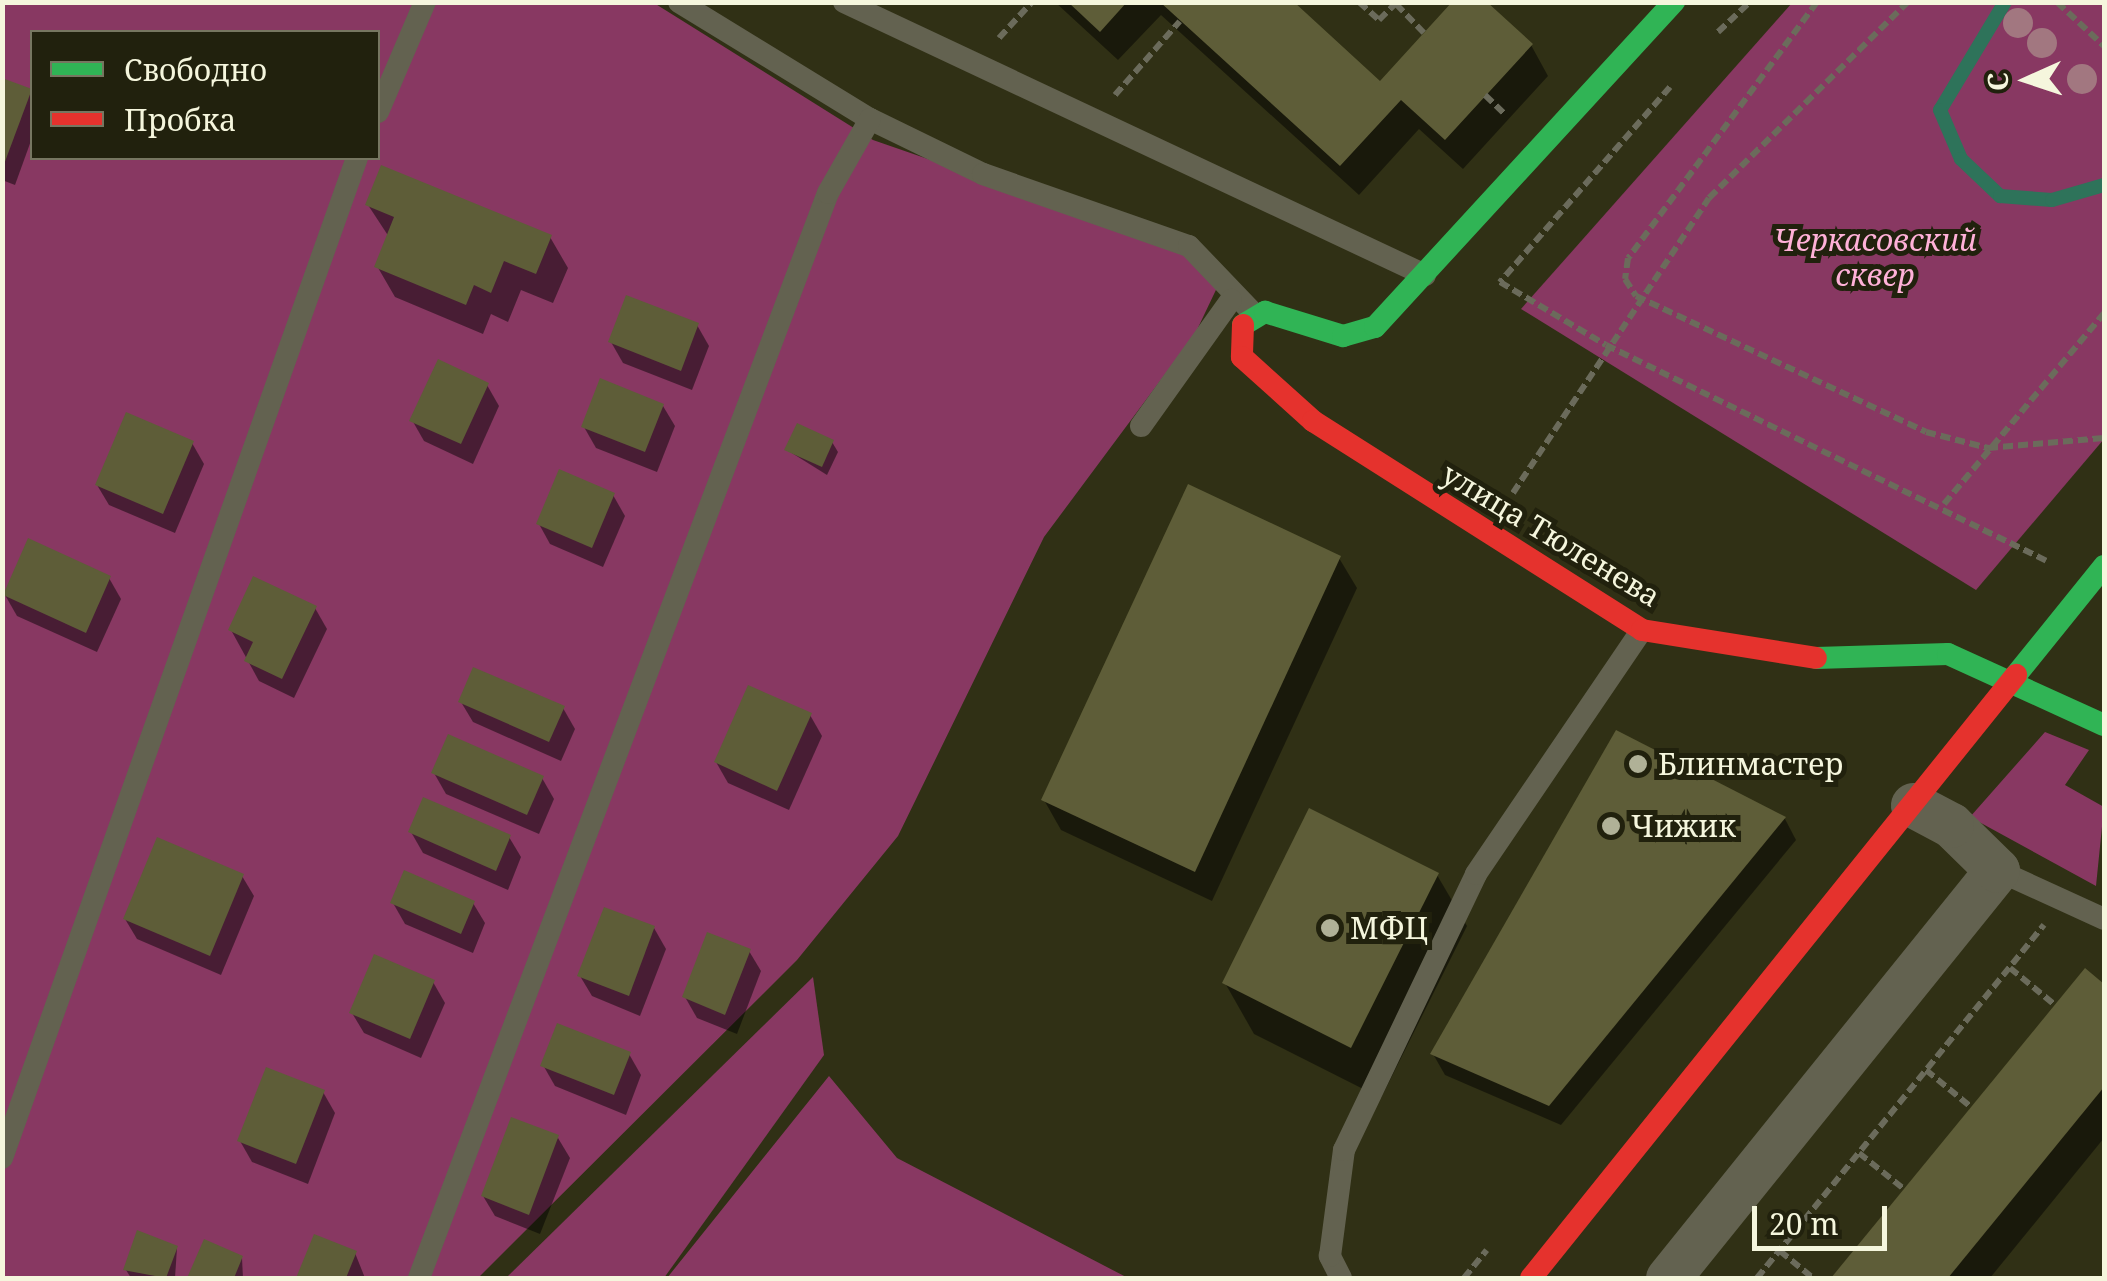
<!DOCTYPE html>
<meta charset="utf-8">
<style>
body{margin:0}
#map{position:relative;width:2107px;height:1281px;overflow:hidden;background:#303015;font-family:"Noto Serif",serif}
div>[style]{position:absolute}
.green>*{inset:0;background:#883862}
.shadow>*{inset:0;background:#0007}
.stream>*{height:14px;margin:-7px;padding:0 7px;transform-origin:7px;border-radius:7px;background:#2e735a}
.building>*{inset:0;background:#5e5d38}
.path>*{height:6px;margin-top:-3px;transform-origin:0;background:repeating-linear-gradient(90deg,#6b6b5b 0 10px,transparent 0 15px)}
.lane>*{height:22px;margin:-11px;padding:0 11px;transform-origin:11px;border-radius:11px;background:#636250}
.street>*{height:45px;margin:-22.5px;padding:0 22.5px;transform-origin:22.5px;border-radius:22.5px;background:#636250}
.fast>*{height:22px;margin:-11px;padding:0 11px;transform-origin:11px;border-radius:11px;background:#30b455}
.jam>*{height:22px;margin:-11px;padding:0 11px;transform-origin:11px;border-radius:11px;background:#e5322d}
.trees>*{width:30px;height:30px;margin:-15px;border-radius:50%;background:#a27780}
.dots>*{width:28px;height:28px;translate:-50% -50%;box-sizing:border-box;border:5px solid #21210d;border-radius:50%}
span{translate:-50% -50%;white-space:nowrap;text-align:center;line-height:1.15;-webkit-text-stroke:10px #21210d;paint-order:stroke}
.park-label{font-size:30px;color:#ffb1d8;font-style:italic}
.street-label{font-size:30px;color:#f5f6dd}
.poi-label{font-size:30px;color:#f5f6dd}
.left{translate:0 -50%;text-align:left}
.frame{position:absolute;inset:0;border:5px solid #f5f6dd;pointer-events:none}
.legend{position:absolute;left:30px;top:30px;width:350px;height:130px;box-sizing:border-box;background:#21210d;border:2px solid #767660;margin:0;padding:12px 18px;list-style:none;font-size:30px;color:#f5f6dd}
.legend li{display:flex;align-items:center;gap:20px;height:50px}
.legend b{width:50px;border:2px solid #767660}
.north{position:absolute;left:1977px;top:30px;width:100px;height:100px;-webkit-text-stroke:8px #21210d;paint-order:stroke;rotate:267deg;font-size:28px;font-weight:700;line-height:40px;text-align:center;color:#f5f6dd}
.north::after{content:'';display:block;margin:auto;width:35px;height:45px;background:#f5f6dd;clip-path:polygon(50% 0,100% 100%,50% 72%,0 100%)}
.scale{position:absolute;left:1752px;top:1206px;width:135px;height:45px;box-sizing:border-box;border:5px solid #f5f6dd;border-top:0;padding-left:12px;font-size:30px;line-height:35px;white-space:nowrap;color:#f5f6dd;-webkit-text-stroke:8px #21210d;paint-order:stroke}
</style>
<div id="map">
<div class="green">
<i style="clip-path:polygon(evenodd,2px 3px,654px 3px,873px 140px,1205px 255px,1224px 273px,1195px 334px,1044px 537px,898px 836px,797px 960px,478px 1278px,3px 1278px,2px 3px,32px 32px,378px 32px,378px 158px,32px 158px,32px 32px)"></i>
<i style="clip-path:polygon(1792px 3px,2104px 3px,2104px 439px,1976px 590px,1521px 309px)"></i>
<i style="clip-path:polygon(2045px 732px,2089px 750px,2065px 785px,2104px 807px,2096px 886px,1970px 817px)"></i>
<i style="clip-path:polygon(813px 977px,824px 1055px,664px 1278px,506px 1278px)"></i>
<i style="clip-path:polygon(829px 1076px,897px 1158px,1128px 1278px,667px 1278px)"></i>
</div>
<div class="shadow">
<i style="clip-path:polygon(1055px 2px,1291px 2px,1380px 84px,1531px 45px,1548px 76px,1463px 169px,1419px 129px,1359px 195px,1161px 15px,1118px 60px)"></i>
<i style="clip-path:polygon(2px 81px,32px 95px,32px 138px,15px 185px,2px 180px)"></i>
<i style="clip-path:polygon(368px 205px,550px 237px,568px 268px,553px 303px,521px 290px,508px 322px,491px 314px,483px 334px,395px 297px,377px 266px,389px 237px)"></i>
<i style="clip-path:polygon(697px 325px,709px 346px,692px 390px,623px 363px,611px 342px)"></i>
<i style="clip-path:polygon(487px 385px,499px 406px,473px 464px,424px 441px,412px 420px)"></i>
<i style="clip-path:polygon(663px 406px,675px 426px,657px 472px,596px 448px,584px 427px)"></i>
<i style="clip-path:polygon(832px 442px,838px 452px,827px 475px,787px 450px)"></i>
<i style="clip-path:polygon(192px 443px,204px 464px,175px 533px,109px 505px,97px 485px)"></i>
<i style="clip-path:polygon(613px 495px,625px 516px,603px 567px,550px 544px,539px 524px)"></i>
<i style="clip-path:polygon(1339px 558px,1357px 588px,1212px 901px,1061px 830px,1044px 800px)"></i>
<i style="clip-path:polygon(109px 578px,121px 599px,97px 652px,17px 616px,5px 595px)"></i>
<i style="clip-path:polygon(315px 608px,327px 629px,294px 698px,259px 681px,231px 630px)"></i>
<i style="clip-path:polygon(461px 702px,563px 708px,575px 729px,561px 761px,473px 722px)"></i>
<i style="clip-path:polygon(810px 715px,822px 736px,789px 810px,728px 783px,716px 762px)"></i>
<i style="clip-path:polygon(1617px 734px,1785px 819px,1796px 840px,1561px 1125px,1445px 1075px,1433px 1054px)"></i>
<i style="clip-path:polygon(434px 773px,542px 778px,554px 799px,539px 834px,446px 794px)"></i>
<i style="clip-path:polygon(411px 832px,509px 837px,521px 857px,508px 890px,423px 853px)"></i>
<i style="clip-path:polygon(1437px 875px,1467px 926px,1381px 1098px,1254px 1034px,1225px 983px)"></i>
<i style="clip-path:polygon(242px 876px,254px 896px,221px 975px,137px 939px,125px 919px)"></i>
<i style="clip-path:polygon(393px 903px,473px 903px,485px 923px,473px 953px,405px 924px)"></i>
<i style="clip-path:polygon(654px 928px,666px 949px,640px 1016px,592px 996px,580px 976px)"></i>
<i style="clip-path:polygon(749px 951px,761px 971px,737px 1034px,697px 1018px,685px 997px)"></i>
<i style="clip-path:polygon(2085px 971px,2104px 987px,2104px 1138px,1990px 1278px,1834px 1278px)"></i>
<i style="clip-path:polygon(433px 982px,445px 1003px,421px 1058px,364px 1033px,352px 1013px)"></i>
<i style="clip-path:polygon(629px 1054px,641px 1075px,626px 1115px,555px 1086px,543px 1065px)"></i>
<i style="clip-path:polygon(323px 1092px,335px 1113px,308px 1184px,252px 1162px,240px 1141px)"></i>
<i style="clip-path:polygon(558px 1138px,570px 1158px,540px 1234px,495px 1216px,483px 1196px)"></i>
<i style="clip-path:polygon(315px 1237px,355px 1253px,365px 1278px,299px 1278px)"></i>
<i style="clip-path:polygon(205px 1242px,242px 1258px,243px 1278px,190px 1278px)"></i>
<i style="clip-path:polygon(177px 1248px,175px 1278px,131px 1278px,126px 1270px)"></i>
</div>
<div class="stream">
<i style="left:2005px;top:2px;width:126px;rotate:121deg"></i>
<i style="left:1940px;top:110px;width:53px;rotate:66.8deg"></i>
<i style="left:1961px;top:159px;width:54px;rotate:43.5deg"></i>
<i style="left:2000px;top:196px;width:52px;rotate:4.4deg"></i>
<i style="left:2052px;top:200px;width:54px;rotate:-16.1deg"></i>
</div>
<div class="building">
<i style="clip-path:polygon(1068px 2px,1127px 2px,1100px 32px)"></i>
<i style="clip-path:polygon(1160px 2px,1294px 2px,1380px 81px,1452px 2px,1487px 2px,1533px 44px,1445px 140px,1401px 100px,1340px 166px)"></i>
<i style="clip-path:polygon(2px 78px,32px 89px,3px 167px,2px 167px)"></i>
<i style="clip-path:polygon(381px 165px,552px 235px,536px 274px,504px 261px,491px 293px,474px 285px,466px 305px,374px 267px,394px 217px,365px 205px)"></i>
<i style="clip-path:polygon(626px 295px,699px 323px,681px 371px,608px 342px)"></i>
<i style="clip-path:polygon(438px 359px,489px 383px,461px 444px,409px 421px)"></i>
<i style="clip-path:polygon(600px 378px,664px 404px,645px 452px,581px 427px)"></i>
<i style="clip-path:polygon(126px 412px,194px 441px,163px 514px,95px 485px)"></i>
<i style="clip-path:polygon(797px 423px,834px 440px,822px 467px,784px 450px)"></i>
<i style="clip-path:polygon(559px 469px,615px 493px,592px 548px,536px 524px)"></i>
<i style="clip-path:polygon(1188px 484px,1341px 556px,1195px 872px,1041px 800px)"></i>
<i style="clip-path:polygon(28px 538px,111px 576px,86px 633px,3px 595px)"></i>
<i style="clip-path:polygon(253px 576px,317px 606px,282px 679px,244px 661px,253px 642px,228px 630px)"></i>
<i style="clip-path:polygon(473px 667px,565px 706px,549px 742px,458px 702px)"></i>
<i style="clip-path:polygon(748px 685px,812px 713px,777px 791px,714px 762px)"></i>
<i style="clip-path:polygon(1616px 730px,1786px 817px,1549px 1106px,1430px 1054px)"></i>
<i style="clip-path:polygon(448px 734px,544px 776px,527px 815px,431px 773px)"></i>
<i style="clip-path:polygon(423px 797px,511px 835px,496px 871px,408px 832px)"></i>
<i style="clip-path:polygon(1309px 808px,1439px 873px,1351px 1048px,1222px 983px)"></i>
<i style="clip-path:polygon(157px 837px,244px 874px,210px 956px,123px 919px)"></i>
<i style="clip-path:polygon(404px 870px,475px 901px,461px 934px,390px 903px)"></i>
<i style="clip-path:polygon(604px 907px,655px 926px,629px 996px,577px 976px)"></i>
<i style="clip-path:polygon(707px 932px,751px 949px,725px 1015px,682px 997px)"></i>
<i style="clip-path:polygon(374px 954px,435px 980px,410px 1039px,349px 1013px)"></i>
<i style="clip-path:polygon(2085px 968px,2104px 984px,2104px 1087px,1948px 1278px,1831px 1278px)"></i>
<i style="clip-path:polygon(557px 1023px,631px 1052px,614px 1095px,540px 1066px)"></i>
<i style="clip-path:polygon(266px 1067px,325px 1090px,296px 1164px,237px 1141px)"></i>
<i style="clip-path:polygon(511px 1117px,559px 1135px,529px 1215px,481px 1196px)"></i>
<i style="clip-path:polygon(137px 1230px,178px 1246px,166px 1278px,123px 1270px)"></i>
<i style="clip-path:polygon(314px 1234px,357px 1251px,346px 1278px,296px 1278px)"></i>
<i style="clip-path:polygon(204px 1239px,243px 1256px,234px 1278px,187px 1278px)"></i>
</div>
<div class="path">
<i style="left:1359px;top:2px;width:27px;rotate:42deg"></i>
<i style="left:1379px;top:20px;width:25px;rotate:-45deg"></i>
<i style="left:1817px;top:2px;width:318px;rotate:126.4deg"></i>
<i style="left:1628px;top:258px;width:21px;rotate:98deg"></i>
<i style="left:1625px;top:279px;width:20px;rotate:57deg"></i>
<i style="left:1636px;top:296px;width:320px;rotate:25.1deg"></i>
<i style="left:1926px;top:432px;width:64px;rotate:14.5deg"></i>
<i style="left:1988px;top:448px;width:116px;rotate:-4.9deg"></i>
<i style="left:2057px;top:2px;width:64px;rotate:43.1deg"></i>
<i style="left:1396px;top:4px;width:40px;rotate:46deg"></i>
<i style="left:1718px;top:32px;width:44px;rotate:-43.2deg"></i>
<i style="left:999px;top:38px;width:49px;rotate:-47.5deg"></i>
<i style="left:1670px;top:87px;width:259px;rotate:131.1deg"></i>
<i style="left:1500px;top:282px;width:123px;rotate:30.7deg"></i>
<i style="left:1606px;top:345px;width:490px;rotate:26.1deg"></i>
<i style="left:1115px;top:95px;width:98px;rotate:-48.7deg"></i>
<i style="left:1485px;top:95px;width:29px;rotate:44deg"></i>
<i style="left:1513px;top:493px;width:354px;rotate:-56.4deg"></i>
<i style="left:1709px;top:198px;width:279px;rotate:-44.6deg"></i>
<i style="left:1944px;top:504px;width:249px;rotate:-50deg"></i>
<i style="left:2010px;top:968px;width:58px;rotate:39.4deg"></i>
<i style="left:1926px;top:1070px;width:58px;rotate:39.4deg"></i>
<i style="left:1859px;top:1153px;width:58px;rotate:38.7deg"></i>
<i style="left:1780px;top:1251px;width:43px;rotate:39.3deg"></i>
<i style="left:1464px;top:1278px;width:36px;rotate:-51deg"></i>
<i style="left:1757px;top:1278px;width:455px;rotate:-50.9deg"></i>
</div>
<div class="lane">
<i style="left:679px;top:2px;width:224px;rotate:31.5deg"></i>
<i style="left:870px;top:119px;width:126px;rotate:26deg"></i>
<i style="left:983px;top:174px;width:218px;rotate:19.3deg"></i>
<i style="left:1189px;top:246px;width:95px;rotate:46.3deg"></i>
<i style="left:844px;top:2px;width:642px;rotate:25.17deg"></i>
<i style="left:378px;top:112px;width:120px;rotate:-66.9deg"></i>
<i style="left:1141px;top:426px;width:155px;rotate:-54.5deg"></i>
<i style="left:1997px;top:870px;width:118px;rotate:24.6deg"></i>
<i style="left:2px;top:1158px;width:1061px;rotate:-70.46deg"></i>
<i style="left:419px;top:1278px;width:1160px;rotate:-69.35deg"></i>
<i style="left:828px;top:193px;width:85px;rotate:-60.4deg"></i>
<i style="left:1341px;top:1278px;width:25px;rotate:-117deg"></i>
<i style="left:1330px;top:1256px;width:107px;rotate:-82.5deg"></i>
<i style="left:1344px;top:1150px;width:306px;rotate:-64.4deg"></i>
<i style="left:1476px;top:874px;width:295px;rotate:-55.8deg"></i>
</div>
<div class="street">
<i style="left:1668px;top:1278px;width:524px;rotate:-51.12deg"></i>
<i style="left:1997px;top:870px;width:64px;rotate:-135.6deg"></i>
<i style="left:1951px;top:825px;width:43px;rotate:-152.2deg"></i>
</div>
<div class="fast">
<i style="left:1243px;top:325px;width:26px;rotate:-31deg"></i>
<i style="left:1265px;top:312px;width:82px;rotate:17.1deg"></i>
<i style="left:1343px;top:336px;width:33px;rotate:-16deg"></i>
<i style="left:1375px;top:327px;width:442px;rotate:-47.4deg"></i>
<i style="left:1816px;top:658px;width:132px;rotate:-1.7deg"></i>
<i style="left:1948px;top:654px;width:171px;rotate:24.5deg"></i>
<i style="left:2016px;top:675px;width:140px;rotate:-51.1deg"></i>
</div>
<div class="jam">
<i style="left:1243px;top:325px;width:32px;rotate:92deg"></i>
<i style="left:1242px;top:357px;width:96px;rotate:42deg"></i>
<i style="left:1313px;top:421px;width:390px;rotate:32.4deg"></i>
<i style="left:1642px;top:630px;width:176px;rotate:9.1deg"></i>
<i style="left:1531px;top:1278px;width:774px;rotate:-51.19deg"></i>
</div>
<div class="trees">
<i style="left:2018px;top:23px"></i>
<i style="left:2042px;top:43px"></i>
<i style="left:2082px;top:79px"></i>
</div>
<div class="dots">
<i style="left:1638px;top:764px;background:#b0b197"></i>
<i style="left:1611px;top:826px;background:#b0b197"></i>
<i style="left:1330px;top:928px;background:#b0b197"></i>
</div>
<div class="park-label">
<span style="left:1875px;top:257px">Черкасовский<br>сквер</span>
</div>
<div class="street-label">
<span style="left:1551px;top:535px;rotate:31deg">улица Тюленева</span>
</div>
<div class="poi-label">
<span class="left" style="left:1658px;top:764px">Блинмастер</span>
<span class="left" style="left:1631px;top:826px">Чижик</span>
<span class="left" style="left:1350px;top:928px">МФЦ</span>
</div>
<div class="frame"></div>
<ul class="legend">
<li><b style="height:12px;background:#30b455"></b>Свободно</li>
<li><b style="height:12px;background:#e5322d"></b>Пробка</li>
</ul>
<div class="north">С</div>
<div class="scale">20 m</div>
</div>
